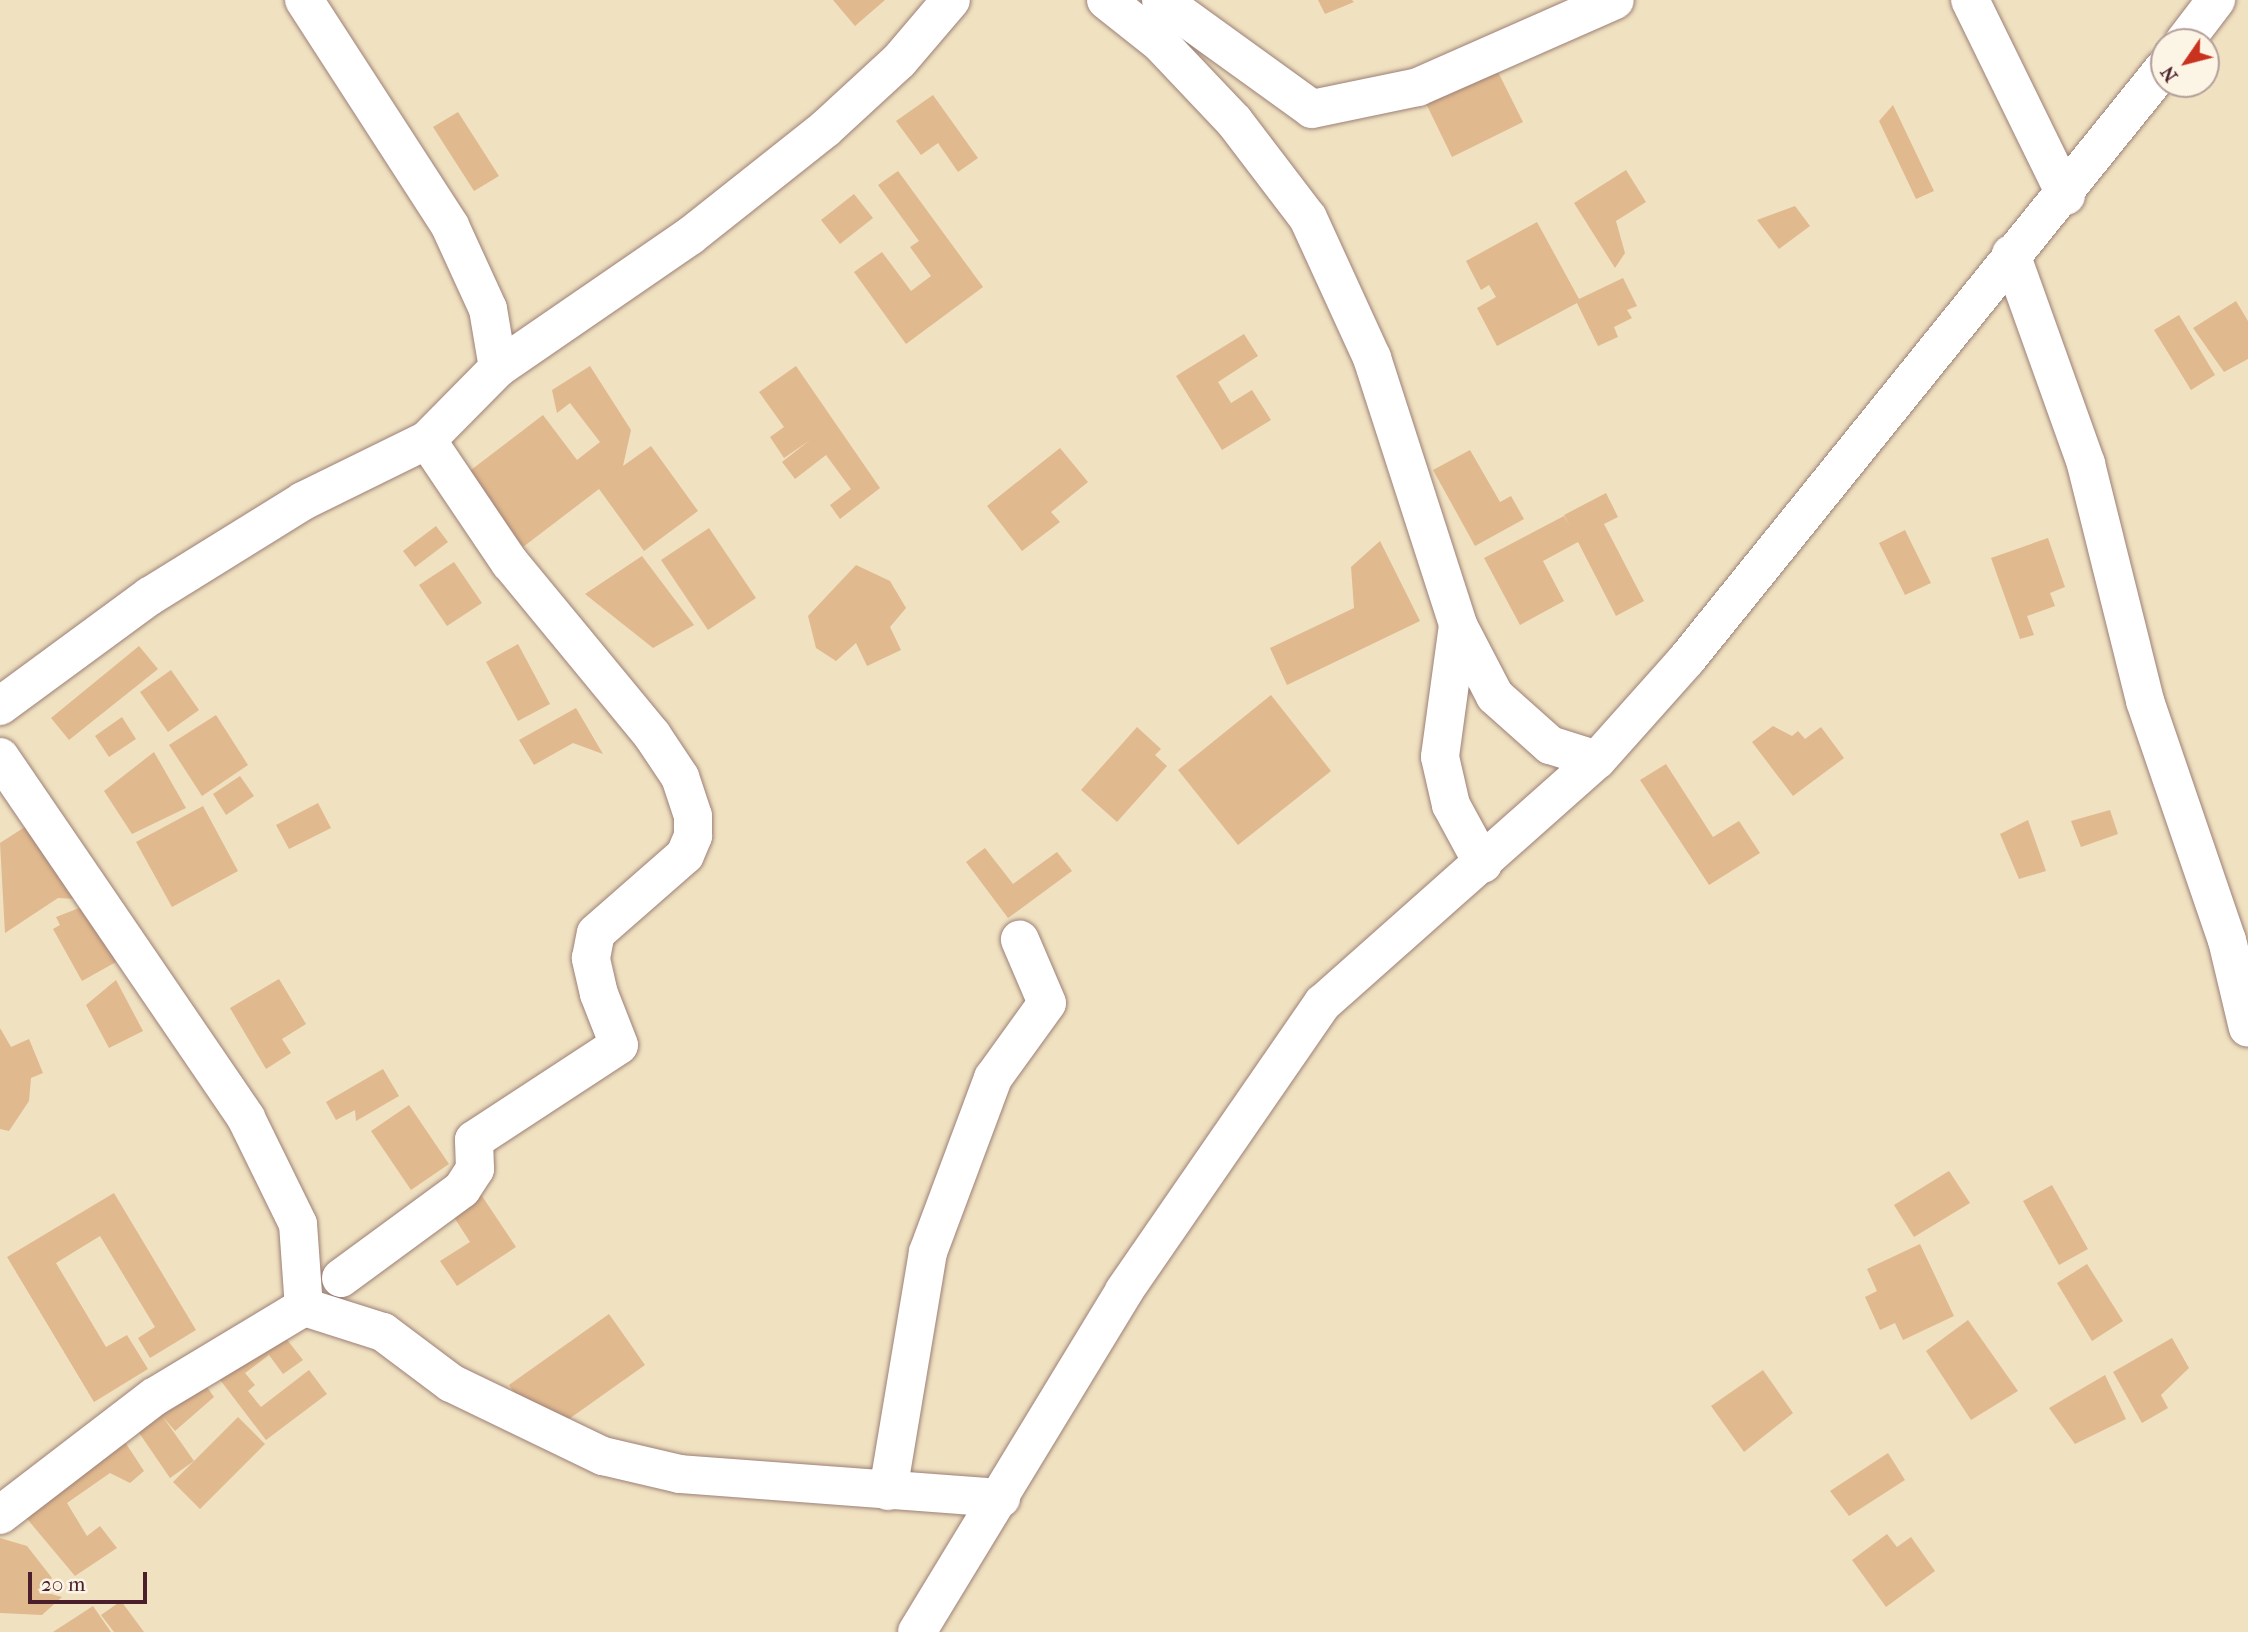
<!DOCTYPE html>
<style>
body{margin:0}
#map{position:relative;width:2248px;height:1632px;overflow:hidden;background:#f0e1c1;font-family:"IM FELL French Canon",serif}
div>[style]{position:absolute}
.building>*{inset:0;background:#e1b98f}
.roads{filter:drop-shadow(0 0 2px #9d8076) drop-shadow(0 0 2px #9d8076)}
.minor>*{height:38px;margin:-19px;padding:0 19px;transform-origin:19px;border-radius:19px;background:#fff}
span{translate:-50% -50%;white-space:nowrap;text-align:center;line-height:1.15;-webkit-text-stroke:5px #fcf5e5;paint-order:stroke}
.north{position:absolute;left:2150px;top:28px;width:70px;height:70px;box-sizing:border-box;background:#fcf5e5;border:2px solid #b59f9b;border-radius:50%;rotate:235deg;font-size:19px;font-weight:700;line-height:28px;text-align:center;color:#4a1f2b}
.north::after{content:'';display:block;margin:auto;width:24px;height:32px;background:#c8321e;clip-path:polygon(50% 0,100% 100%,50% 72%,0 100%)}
.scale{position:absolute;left:28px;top:1572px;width:119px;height:32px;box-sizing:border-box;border:4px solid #4a1f2b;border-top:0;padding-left:9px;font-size:21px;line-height:24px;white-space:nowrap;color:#4a1f2b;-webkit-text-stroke:5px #fcf5e5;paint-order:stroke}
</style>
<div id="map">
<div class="building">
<i style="clip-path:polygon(833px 0,885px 0,855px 26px)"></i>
<i style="clip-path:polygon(1318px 0,1352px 0,1354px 2px,1325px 14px)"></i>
<i style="clip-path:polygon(1488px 52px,1523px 122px,1452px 157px,1418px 87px)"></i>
<i style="clip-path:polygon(933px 95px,978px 158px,958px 172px,938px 143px,921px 155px,896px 121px)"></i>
<i style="clip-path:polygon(1893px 105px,1934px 191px,1916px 199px,1879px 121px)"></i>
<i style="clip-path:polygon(458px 112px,499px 176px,474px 191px,433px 127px)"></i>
<i style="clip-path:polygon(1626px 170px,1646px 202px,1616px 221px,1625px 253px,1615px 268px,1574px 203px)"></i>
<i style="clip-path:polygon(898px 171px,983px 287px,906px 344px,854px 272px,882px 252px,911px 291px,931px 276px,910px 247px,919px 241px,878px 185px)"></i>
<i style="clip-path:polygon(854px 194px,873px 218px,840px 244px,821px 220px)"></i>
<i style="clip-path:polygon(1795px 206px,1810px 226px,1779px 249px,1757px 220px)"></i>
<i style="clip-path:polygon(1537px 222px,1579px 299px,1623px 278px,1637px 306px,1627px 310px,1632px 318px,1614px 327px,1618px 337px,1598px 346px,1577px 303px,1497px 346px,1477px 308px,1496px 297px,1489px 285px,1481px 290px,1466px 261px)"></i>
<i style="clip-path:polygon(2236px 301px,2248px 321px,2248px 359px,2224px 372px,2193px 328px)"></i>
<i style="clip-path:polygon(2179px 315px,2215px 375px,2191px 390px,2154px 330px)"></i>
<i style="clip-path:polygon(1244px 334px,1258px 356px,1218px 382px,1231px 403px,1252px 390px,1271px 420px,1222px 450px,1176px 376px)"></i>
<i style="clip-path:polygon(590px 366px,631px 430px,623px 466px,651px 446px,698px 511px,644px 551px,599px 489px,523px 547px,467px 473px,543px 415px,577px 460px,600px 442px,570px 403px,557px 413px,552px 390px)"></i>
<i style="clip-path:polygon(796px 366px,880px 488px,840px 519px,830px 505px,851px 489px,826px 455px,795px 479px,782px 462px,810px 440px,784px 458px,770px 437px,784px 427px,759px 392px)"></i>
<i style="clip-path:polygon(1060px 448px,1088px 482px,1051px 512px,1060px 522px,1022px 551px,987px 506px)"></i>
<i style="clip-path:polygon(1470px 450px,1500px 502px,1511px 496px,1524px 519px,1475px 546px,1433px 470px)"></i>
<i style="clip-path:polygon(1606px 493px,1618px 517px,1604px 524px,1644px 601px,1616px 616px,1578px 542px,1543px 561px,1564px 601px,1520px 625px,1484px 558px,1564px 516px,1570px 526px,1564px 515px)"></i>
<i style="clip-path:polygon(436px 526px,448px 542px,415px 567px,403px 551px)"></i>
<i style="clip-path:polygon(709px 528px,756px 598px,708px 630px,661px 560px)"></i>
<i style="clip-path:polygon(1905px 530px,1931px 583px,1905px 595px,1879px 543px)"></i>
<i style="clip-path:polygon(2048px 538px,2065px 587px,2050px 593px,2055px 606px,2027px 616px,2034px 635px,2020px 639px,1991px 558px)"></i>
<i style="clip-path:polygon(1380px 541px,1420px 621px,1287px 685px,1270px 648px,1354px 608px,1351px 567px)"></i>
<i style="clip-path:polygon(642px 556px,694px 625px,653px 648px,585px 594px)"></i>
<i style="clip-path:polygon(454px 562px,482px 603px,447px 626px,419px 585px)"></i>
<i style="clip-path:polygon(856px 565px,890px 581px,906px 608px,890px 627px,901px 650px,867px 666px,856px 643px,836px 661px,816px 648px,808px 616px)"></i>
<i style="clip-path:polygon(518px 644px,550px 704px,518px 721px,486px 662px)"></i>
<i style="clip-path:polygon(139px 646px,158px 669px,69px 740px,51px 718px)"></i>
<i style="clip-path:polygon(171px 670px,199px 710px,168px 732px,140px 692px)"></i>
<i style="clip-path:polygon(1271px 695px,1331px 771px,1238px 845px,1178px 770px)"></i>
<i style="clip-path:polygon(576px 708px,603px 754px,573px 743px,534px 765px,519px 740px)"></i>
<i style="clip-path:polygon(216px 715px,248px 765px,202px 796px,169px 745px)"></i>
<i style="clip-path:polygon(122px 717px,136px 739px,109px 757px,95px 736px)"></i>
<i style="clip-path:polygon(1773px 726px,1792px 736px,1798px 731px,1805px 739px,1821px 727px,1844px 758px,1793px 796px,1752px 742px)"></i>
<i style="clip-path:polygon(1137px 727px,1161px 749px,1155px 755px,1167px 766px,1117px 822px,1081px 790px)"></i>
<i style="clip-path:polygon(154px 752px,186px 808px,132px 834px,104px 791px)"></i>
<i style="clip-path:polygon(1666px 764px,1713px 837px,1739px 821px,1760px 853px,1709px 885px,1640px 780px)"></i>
<i style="clip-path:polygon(240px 776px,254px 796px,226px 815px,213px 794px)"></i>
<i style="clip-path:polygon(318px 803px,331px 828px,289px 849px,276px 825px)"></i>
<i style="clip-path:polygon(203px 806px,238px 871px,172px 907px,136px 842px)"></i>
<i style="clip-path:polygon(2110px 810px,2118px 834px,2081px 847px,2071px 821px)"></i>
<i style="clip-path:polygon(2028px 820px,2046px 871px,2019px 879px,2000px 834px)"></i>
<i style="clip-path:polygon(31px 823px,78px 899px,58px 898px,5px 933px,0 843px)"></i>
<i style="clip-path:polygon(985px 848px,1013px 884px,1057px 852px,1072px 871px,1008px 918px,966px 862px)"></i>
<i style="clip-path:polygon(87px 905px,116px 962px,82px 981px,53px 929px,60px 925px,56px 917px)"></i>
<i style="clip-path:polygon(279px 979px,306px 1024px,282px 1039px,291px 1053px,266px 1069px,230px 1008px)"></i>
<i style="clip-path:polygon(116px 980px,143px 1031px,109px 1048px,86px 1005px)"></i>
<i style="clip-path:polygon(0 1028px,11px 1047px,29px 1039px,43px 1073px,31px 1078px,29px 1101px,9px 1131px,0 1129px)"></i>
<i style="clip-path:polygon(383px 1069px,399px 1096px,356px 1121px,355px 1110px,336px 1120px,326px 1102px)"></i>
<i style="clip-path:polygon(409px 1105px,449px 1164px,411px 1190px,371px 1131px)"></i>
<i style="clip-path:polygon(464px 1169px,516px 1247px,457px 1286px,440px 1261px,470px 1242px,435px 1188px)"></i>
<i style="clip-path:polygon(1949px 1171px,1970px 1203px,1914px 1237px,1894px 1205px)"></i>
<i style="clip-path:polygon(2052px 1185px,2088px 1249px,2059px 1265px,2023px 1201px)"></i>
<i style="clip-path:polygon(114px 1193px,196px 1330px,150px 1358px,138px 1338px,155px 1327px,100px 1236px,56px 1263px,106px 1347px,127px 1335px,148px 1369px,94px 1402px,7px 1257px)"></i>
<i style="clip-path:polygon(1920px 1244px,1954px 1316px,1903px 1340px,1895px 1323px,1880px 1330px,1865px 1297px,1877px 1291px,1867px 1269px)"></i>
<i style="clip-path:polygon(2087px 1264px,2123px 1321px,2092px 1341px,2057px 1283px)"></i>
<i style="clip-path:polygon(609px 1314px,645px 1365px,545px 1436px,509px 1385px)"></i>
<i style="clip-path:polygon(269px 1317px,303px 1360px,283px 1374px,269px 1355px,245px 1373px,255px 1385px,248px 1391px,261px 1407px,309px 1370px,327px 1394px,266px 1440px,208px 1364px)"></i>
<i style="clip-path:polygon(1968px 1320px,2018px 1391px,1971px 1420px,1926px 1351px)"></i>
<i style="clip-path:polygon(2172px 1338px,2189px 1368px,2161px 1395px,2168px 1408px,2142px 1423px,2113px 1372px)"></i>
<i style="clip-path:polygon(1763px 1370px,1793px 1413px,1744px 1452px,1711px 1406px)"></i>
<i style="clip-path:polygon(2105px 1375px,2126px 1419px,2075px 1444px,2049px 1408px)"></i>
<i style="clip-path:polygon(200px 1377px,214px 1397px,175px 1431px,163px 1417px,194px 1461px,170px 1478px,131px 1421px)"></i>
<i style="clip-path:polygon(238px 1417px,265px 1444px,200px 1509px,173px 1482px)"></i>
<i style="clip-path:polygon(121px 1436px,144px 1471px,130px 1483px,110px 1473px,67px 1503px,87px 1536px,100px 1526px,117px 1548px,75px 1576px,18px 1508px)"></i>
<i style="clip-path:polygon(1888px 1453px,1905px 1480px,1849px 1516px,1830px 1491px)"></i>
<i style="clip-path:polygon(1887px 1534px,1897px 1547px,1911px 1537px,1935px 1571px,1886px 1607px,1852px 1560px)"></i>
<i style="clip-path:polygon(0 1538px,27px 1546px,52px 1578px,37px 1590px,62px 1597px,42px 1615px,0 1613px)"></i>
<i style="clip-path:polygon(121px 1601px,144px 1632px,114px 1632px,101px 1615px)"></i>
<i style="clip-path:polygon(93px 1606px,111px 1632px,53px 1632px)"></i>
</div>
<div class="roads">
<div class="minor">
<i style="left:304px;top:0;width:269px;rotate:57.1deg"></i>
<i style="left:450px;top:226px;width:91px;rotate:65.4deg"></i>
<i style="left:488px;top:309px;width:60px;rotate:80.4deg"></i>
<i style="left:1106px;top:0;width:68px;rotate:38.4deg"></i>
<i style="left:1159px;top:42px;width:109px;rotate:46.5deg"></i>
<i style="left:1234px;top:121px;width:122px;rotate:52.7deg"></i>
<i style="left:1308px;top:218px;width:154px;rotate:65.4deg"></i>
<i style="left:1372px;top:358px;width:281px;rotate:72.1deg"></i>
<i style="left:1458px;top:625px;width:80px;rotate:62.5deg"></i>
<i style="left:1495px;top:696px;width:74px;rotate:41.7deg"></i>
<i style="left:1550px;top:745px;width:49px;rotate:17.7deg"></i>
<i style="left:1161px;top:0;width:186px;rotate:35.8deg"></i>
<i style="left:1312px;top:109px;width:108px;rotate:-11.7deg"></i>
<i style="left:1418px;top:87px;width:215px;rotate:-23.8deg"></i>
<i style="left:1970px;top:0;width:218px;rotate:63.9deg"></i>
<i style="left:2184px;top:42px;width:53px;rotate:-52.7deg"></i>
<i style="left:2011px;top:254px;width:223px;rotate:70.3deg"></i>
<i style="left:2086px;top:464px;width:244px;rotate:76deg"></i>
<i style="left:2145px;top:701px;width:253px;rotate:71.1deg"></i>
<i style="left:2227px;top:940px;width:90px;rotate:76.6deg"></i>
<i style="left:1458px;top:625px;width:133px;rotate:97.8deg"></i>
<i style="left:1440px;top:757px;width:49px;rotate:77.1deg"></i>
<i style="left:1451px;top:805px;width:67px;rotate:61.5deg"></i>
<i style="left:0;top:706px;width:186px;rotate:-36.3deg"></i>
<i style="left:150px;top:596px;width:180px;rotate:-31.8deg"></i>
<i style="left:303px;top:501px;width:138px;rotate:-26.2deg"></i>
<i style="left:427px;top:440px;width:101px;rotate:-45.4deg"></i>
<i style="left:498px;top:368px;width:233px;rotate:-34.5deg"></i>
<i style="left:690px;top:236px;width:172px;rotate:-38.4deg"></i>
<i style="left:825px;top:129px;width:100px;rotate:-42.6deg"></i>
<i style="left:899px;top:61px;width:80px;rotate:-49.6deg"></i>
<i style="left:0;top:757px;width:437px;rotate:55.7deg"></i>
<i style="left:246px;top:1118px;width:118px;rotate:63.9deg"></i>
<i style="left:298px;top:1224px;width:83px;rotate:85.9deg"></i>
<i style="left:341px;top:1278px;width:150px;rotate:-36.3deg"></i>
<i style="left:462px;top:1189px;width:24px;rotate:-57deg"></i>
<i style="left:475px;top:1169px;width:29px;rotate:-92deg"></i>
<i style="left:474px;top:1140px;width:173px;rotate:-33.2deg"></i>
<i style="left:619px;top:1045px;width:55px;rotate:-111.4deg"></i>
<i style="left:599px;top:994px;width:37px;rotate:-103deg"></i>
<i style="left:591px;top:958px;width:25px;rotate:-79deg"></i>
<i style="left:596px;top:933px;width:118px;rotate:-41.2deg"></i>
<i style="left:685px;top:855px;width:21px;rotate:-67deg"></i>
<i style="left:693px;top:836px;width:20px;rotate:-90deg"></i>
<i style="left:693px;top:816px;width:41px;rotate:-108.4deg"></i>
<i style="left:680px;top:777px;width:50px;rotate:-123.7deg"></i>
<i style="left:652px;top:735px;width:223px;rotate:-129.5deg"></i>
<i style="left:510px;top:563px;width:148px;rotate:-124deg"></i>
<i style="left:888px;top:1491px;width:242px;rotate:-80.5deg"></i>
<i style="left:928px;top:1252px;width:186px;rotate:-69.5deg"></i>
<i style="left:993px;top:1078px;width:92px;rotate:-54.2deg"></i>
<i style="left:1047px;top:1003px;width:69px;rotate:-113.2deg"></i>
<i style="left:0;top:1515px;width:194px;rotate:-37.5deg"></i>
<i style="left:154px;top:1397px;width:175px;rotate:-31deg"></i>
<i style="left:304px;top:1307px;width:83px;rotate:17.6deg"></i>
<i style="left:383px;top:1332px;width:85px;rotate:36.9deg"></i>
<i style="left:451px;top:1383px;width:169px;rotate:25.7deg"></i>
<i style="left:603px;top:1456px;width:79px;rotate:13.2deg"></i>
<i style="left:680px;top:1474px;width:322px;rotate:4.3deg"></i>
<i style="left:917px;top:1632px;width:399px;rotate:-58.7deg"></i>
<i style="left:1124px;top:1291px;width:350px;rotate:-55.4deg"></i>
<i style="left:1323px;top:1003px;width:366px;rotate:-41.6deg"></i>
<i style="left:1597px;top:760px;width:135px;rotate:-48.3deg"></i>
<i style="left:1687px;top:659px;width:759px;rotate:-51.09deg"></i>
</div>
</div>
<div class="north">N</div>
<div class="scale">20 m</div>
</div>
